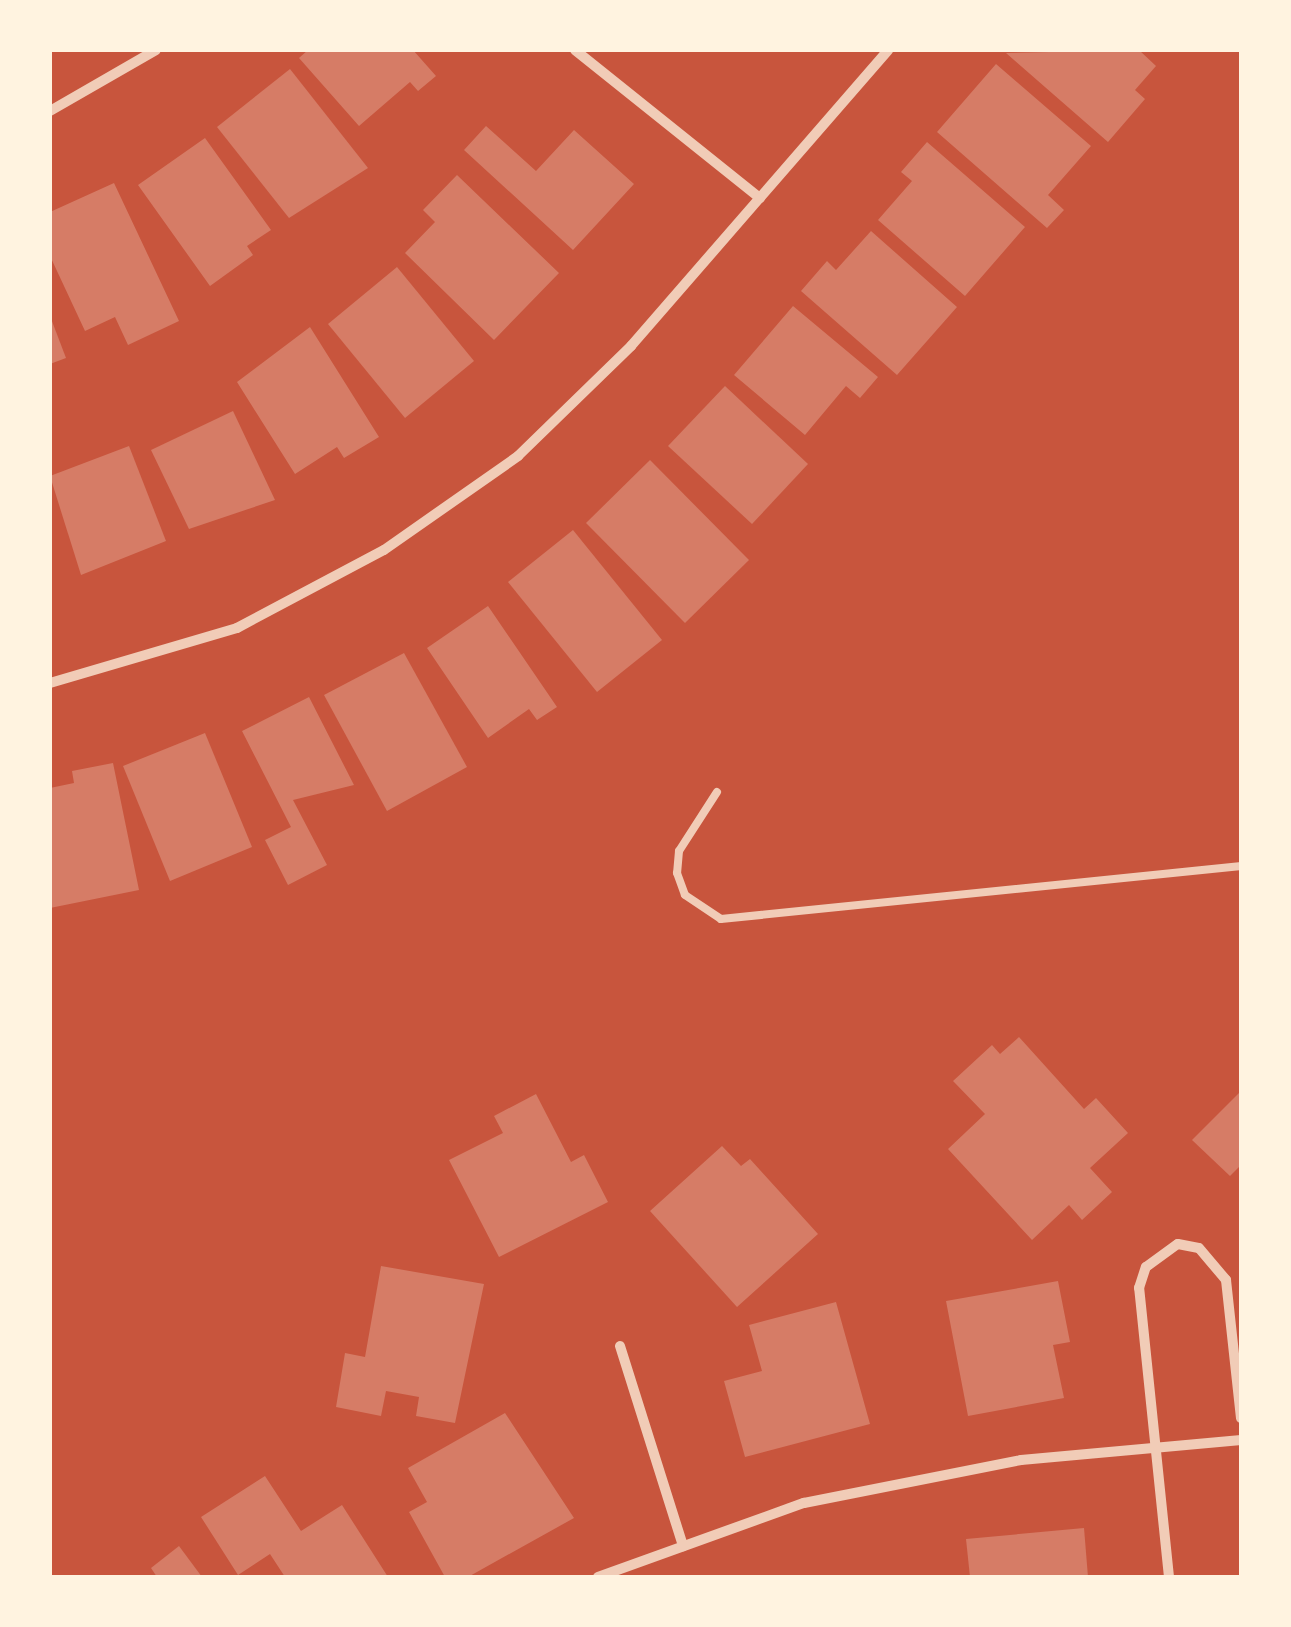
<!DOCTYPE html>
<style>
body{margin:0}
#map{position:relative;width:1291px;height:1627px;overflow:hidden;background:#c8553d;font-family:"Archivo Narrow",sans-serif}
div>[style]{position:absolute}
.building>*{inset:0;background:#d67c66}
.service>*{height:8px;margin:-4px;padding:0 4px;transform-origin:4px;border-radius:4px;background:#f1ccb7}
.minor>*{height:10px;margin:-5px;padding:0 5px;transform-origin:5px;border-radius:5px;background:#f1ccb7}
span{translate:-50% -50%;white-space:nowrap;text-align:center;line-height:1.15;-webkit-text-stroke:8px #fff3e0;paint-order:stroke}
.frame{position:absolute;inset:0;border:52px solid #fff3e0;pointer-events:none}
</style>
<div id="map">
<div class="building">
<i style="clip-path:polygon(308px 50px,413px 50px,436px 76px,418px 91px,410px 82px,359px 126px,299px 58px)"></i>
<i style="clip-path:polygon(1139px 50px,1156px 66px,1135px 90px,1145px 99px,1108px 142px,1006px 53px)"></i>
<i style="clip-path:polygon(996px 64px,1091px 146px,1048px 195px,1064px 210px,1047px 228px,937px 132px)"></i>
<i style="clip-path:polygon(290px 69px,368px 168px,289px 218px,217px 127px)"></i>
<i style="clip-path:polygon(486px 126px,536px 171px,574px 130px,634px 184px,573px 250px,464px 150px)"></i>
<i style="clip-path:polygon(205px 138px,271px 230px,247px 246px,253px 255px,210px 286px,138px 185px)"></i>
<i style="clip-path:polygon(927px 142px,1025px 227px,965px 296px,878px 220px,912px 181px,901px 172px)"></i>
<i style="clip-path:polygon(457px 175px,559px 273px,494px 340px,405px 253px,435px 222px,423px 210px)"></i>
<i style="clip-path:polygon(114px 183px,179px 321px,128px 345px,115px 317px,85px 331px,50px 256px,50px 212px)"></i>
<i style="clip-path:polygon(871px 231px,957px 307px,897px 375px,801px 291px,827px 261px,836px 270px)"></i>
<i style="clip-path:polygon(397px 267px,474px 361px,405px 418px,328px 324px)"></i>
<i style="clip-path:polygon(793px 306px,878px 377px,860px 398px,846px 386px,805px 435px,734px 375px)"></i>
<i style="clip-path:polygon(50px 316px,66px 358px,50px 364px)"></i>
<i style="clip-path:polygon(310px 327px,379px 437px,344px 458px,337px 447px,295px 474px,237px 382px)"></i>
<i style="clip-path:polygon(725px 386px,808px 464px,752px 524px,668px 446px)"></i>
<i style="clip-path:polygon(233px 411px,275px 500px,189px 529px,151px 450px)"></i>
<i style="clip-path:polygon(129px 446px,166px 541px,81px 575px,50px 476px)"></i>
<i style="clip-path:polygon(650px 460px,749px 560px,685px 623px,586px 523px)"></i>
<i style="clip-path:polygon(573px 530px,662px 640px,597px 692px,508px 582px)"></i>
<i style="clip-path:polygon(488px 606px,557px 707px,537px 720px,529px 709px,488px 738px,427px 648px)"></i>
<i style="clip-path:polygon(404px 653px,467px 767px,387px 811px,324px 695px)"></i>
<i style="clip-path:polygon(309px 697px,354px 785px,293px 800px,327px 865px,288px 885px,265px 840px,291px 827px,242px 731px)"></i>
<i style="clip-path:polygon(205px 733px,252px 847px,170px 881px,123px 766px)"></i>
<i style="clip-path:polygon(113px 763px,139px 890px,50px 908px,50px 788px,74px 783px,72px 771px)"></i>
<i style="clip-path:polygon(1019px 1037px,1084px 1109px,1096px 1098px,1128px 1133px,1090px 1168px,1112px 1192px,1082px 1220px,1069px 1205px,1032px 1240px,948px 1149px,985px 1114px,953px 1081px,992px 1045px,1000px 1054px)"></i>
<i style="clip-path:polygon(1241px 1091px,1241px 1165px,1230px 1176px,1192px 1140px)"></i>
<i style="clip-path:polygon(536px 1094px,571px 1162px,584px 1155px,608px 1202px,499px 1257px,449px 1160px,503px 1133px,494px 1116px)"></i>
<i style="clip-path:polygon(722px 1146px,741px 1166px,750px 1159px,818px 1234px,737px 1307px,650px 1211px)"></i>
<i style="clip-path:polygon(381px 1266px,484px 1284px,455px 1423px,416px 1416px,419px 1397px,386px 1391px,381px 1416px,336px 1407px,345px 1353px,365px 1357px)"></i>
<i style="clip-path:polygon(1058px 1281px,1070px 1342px,1053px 1345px,1064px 1398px,968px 1416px,946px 1301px)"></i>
<i style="clip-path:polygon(836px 1302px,870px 1424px,745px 1457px,724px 1381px,762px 1371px,749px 1325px)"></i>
<i style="clip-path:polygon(505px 1413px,574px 1518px,468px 1577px,445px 1577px,409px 1512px,427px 1502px,408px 1468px)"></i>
<i style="clip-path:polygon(265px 1476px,301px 1531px,342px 1505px,388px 1577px,285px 1577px,270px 1554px,238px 1575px,201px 1517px)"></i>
<i style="clip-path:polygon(1084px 1528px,1088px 1577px,970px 1577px,966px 1539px)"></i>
<i style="clip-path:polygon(179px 1546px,202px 1577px,157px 1577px,151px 1568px)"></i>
</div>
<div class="service">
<i style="left:717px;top:792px;width:70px;rotate:122.8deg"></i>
<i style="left:679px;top:851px;width:22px;rotate:95deg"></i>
<i style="left:677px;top:873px;width:23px;rotate:70deg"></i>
<i style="left:685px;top:895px;width:43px;rotate:33.7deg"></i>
<i style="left:721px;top:919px;width:523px;rotate:-5.82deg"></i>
</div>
<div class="minor">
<i style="left:575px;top:50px;width:237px;rotate:38.7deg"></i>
<i style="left:50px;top:111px;width:122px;rotate:-29.9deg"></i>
<i style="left:50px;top:683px;width:195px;rotate:-16.4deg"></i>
<i style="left:237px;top:628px;width:166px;rotate:-28deg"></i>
<i style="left:384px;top:550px;width:164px;rotate:-35deg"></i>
<i style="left:518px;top:456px;width:158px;rotate:-44.2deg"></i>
<i style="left:631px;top:346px;width:392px;rotate:-49deg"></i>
<i style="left:620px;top:1346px;width:210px;rotate:72.5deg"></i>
<i style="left:598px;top:1577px;width:219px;rotate:-19.8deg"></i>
<i style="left:804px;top:1503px;width:221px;rotate:-11.2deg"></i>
<i style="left:1021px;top:1460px;width:221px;rotate:-5.2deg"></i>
<i style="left:1169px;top:1577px;width:291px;rotate:-95.9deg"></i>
<i style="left:1139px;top:1288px;width:22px;rotate:-72deg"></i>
<i style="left:1146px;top:1267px;width:39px;rotate:-36deg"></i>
<i style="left:1178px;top:1244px;width:21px;rotate:11deg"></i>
<i style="left:1199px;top:1248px;width:42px;rotate:49.8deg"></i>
<i style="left:1226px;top:1280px;width:139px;rotate:83.8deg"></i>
</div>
<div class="frame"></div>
</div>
